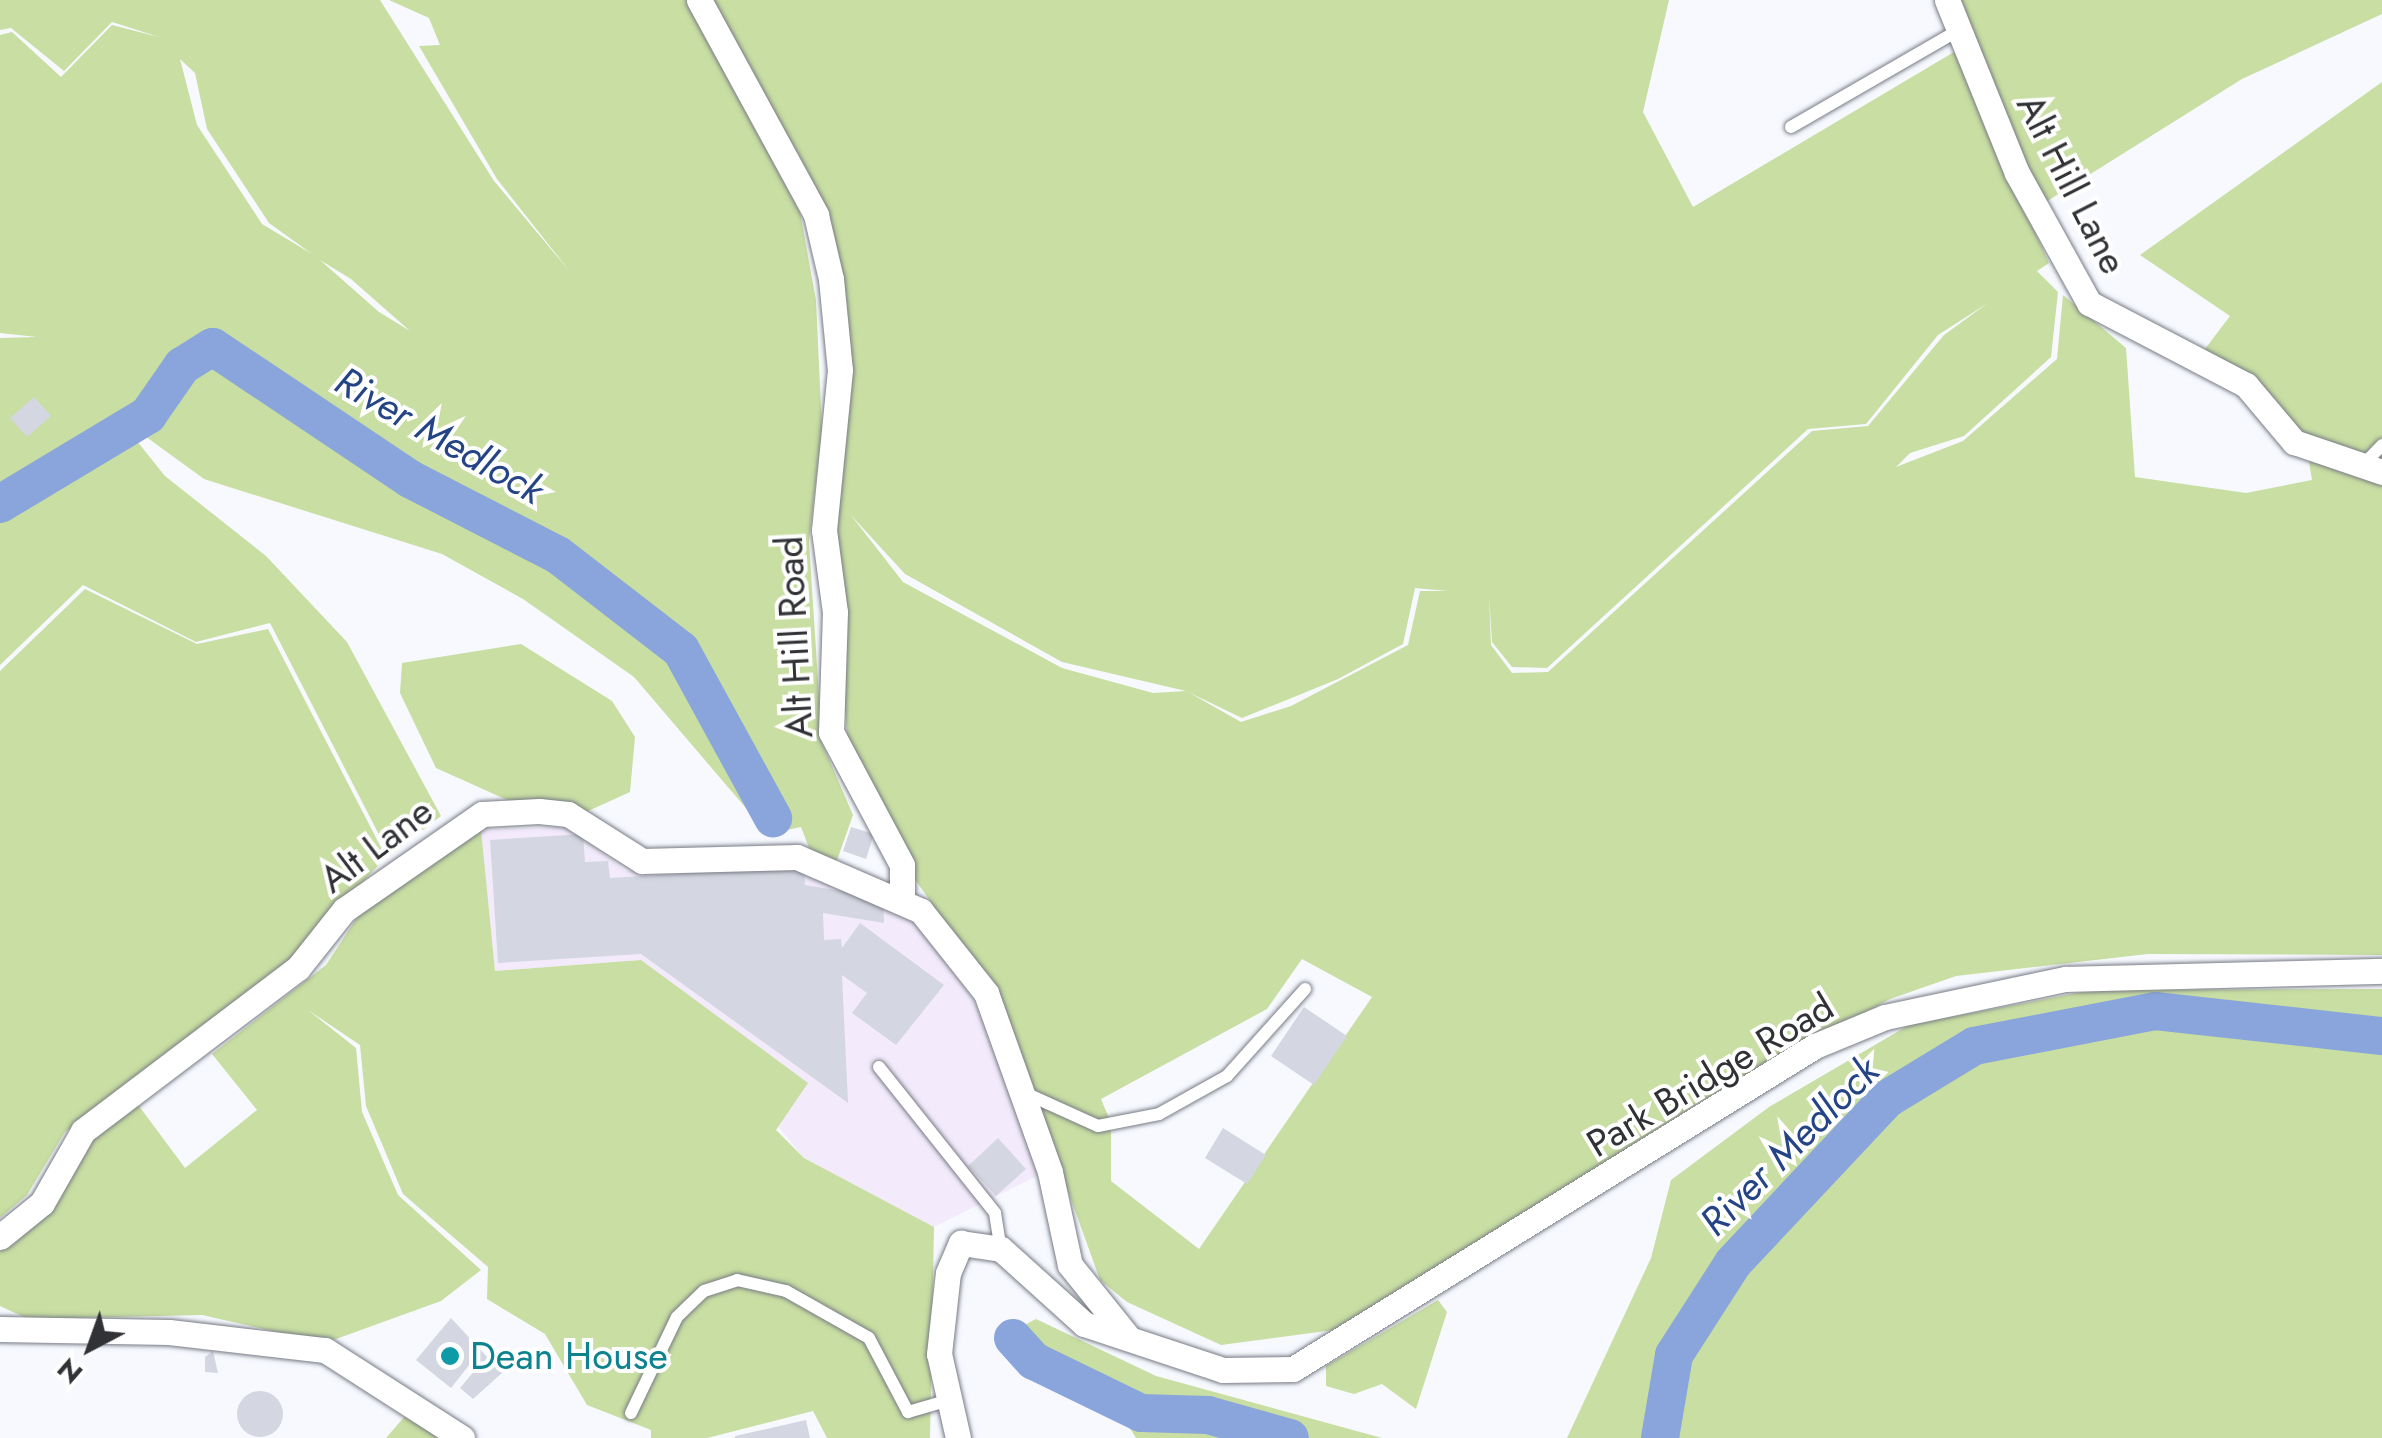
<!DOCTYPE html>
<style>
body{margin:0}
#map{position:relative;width:2382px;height:1438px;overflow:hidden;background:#f7f9ff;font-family:Jost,sans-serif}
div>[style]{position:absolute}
.industrial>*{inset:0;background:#f3ebfc}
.green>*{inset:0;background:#c8dea2}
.river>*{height:38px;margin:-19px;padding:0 19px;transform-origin:19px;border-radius:19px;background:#89a5dc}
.building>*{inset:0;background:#d4d7e1}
.round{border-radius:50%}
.roads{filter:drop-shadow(0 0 2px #787b84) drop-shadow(0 0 2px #787b84)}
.service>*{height:12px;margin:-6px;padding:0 6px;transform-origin:6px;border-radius:6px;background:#fff}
.minor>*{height:25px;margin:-12.5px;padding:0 12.5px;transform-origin:12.5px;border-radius:12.5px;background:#fff}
.dots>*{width:28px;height:28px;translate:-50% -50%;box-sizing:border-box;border:5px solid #fff;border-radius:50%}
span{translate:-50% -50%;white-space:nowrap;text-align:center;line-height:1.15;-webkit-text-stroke:8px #fff;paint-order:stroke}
.street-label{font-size:38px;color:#313236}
.culture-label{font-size:38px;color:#0d838f}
.left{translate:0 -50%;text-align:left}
.water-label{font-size:40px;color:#244485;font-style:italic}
.north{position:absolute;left:40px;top:1298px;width:100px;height:100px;-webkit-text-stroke:8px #fff;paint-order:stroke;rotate:221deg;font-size:28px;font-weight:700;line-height:40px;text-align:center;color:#313236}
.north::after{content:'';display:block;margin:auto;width:35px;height:45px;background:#313236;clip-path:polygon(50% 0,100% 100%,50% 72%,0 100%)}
</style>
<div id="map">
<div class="industrial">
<i style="clip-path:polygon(569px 827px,625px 871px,791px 870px,888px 900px,938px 944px,982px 1015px,1039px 1175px,934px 1227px,804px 1158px,641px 960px,495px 971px,481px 829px)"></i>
</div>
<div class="green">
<i style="clip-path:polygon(evenodd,0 0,380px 0,494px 181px,571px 273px,497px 179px,419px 46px,440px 45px,429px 18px,389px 0,686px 0,800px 212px,816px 300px,822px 430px,809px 542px,822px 743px,853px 815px,836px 863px,811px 853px,801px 827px,768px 834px,634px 677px,523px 599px,442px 554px,204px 479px,116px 415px,165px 476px,266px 556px,347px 642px,441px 816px,390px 856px,270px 623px,196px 642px,83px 585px,0 665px,0 338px,37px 337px,0 333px,0 35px,12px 32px,61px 77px,112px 25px,159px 37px,112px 22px,64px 71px,11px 28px,0 30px,0 0,180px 59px,195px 73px,207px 129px,269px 223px,312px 254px,262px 224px,197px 125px,180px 59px,0 0,320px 260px,351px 279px,410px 331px,379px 312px,320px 260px)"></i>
<i style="clip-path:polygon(evenodd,711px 0,1669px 0,1643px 112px,1693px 207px,1954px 52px,2049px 263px,2037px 271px,2058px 292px,2051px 357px,1964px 436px,1910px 453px,1896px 467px,1963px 441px,2057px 359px,2063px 295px,2126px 348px,2135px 477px,2246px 493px,2312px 480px,2305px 438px,2275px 399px,2205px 349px,2230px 316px,2140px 255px,2382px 82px,2382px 955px,2148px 954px,1956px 976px,1890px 999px,1702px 1101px,1341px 1329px,1221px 1345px,1127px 1302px,1100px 1280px,999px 999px,914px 878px,849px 758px,831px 535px,831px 229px,711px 0,1988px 303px,1944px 335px,1868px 426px,1812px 431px,1548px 672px,1512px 673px,1491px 645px,1489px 595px,1492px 642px,1512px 667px,1547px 668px,1808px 429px,1866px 424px,1938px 335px,1988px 303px,711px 0,850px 514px,905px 574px,1062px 662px,1186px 691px,1153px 693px,1062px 668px,903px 582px,850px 514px,711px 0,1415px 588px,1448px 591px,1420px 591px,1408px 645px,1291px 706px,1241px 722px,1188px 692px,1242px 718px,1338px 679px,1403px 644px,1415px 588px,711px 0,1302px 959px,1372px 997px,1199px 1249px,1111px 1181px,1111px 1123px,1101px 1099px,1267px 1009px,1302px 959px)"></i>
<i style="clip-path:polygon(1957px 0,2382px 0,2382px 14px,2242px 79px,2041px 205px)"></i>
<i style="clip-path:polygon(85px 589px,197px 644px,268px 629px,386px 857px,278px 973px,65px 1132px,27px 1195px,0 1218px,0 671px)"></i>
<i style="clip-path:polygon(521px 644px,612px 701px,635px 737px,630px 792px,586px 812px,514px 803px,436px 768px,400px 693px,402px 663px)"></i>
<i style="clip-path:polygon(481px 829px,495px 971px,641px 960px,808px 1083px,776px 1130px,804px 1158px,934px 1227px,930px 1438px,827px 1438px,813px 1411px,707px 1438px,651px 1438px,651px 1430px,587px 1405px,545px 1334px,487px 1299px,488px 1267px,403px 1194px,366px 1106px,360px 1045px,308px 1010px,356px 1048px,362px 1112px,398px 1195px,481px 1270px,441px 1301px,325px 1343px,202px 1315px,28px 1319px,0 1306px,0 1251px,46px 1208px,90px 1132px,136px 1102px,185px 1168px,257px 1110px,212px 1054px,326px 965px,358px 916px)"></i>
<i style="clip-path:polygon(2382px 989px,2382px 1438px,1567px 1438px,1651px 1258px,1671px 1180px,1769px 1107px,1909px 1025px,2093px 990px)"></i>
<i style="clip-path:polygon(1438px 1300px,1447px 1312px,1416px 1409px,1382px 1384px,1354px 1394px,1326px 1386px,1326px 1366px)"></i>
<i style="clip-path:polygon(1036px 1319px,1156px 1376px,1382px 1438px,1136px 1438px,1109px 1395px,997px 1339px)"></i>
<i style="clip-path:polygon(412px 1408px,451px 1438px,386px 1438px)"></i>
</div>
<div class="river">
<i style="left:0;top:504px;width:173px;rotate:-31deg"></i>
<i style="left:148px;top:415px;width:60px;rotate:-55.2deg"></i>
<i style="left:182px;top:366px;width:36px;rotate:-32deg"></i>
<i style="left:213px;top:347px;width:237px;rotate:33.8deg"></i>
<i style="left:410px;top:479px;width:166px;rotate:27.2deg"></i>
<i style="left:558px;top:555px;width:155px;rotate:37.7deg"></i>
<i style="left:681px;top:650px;width:192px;rotate:61.3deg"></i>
<i style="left:1013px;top:1338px;width:31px;rotate:48deg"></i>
<i style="left:1034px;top:1361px;width:119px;rotate:25.9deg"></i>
<i style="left:1141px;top:1413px;width:67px;rotate:1.7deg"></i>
<i style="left:1208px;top:1415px;width:85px;rotate:15.7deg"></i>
<i style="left:1660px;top:1438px;width:84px;rotate:-80.4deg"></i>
<i style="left:1674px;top:1355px;width:109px;rotate:-57.3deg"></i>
<i style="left:1733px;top:1263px;width:225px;rotate:-46.8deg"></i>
<i style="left:1887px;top:1099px;width:102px;rotate:-31.3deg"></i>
<i style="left:1974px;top:1046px;width:184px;rotate:-10.9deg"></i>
<i style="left:2155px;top:1011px;width:228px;rotate:6.3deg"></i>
</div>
<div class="building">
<i style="clip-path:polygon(34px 397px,51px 416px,27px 437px,10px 418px)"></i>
<i style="clip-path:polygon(851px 827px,874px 834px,866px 859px,843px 851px)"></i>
<i style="clip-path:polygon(583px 834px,585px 862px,608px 861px,610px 878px,804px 866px,805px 885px,883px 898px,884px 923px,823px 913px,824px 940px,841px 939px,842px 948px,860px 923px,944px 985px,896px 1045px,852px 1013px,867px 993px,842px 975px,848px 1103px,641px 954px,498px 963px,490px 840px)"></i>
<i style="clip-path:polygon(1304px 1007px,1347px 1036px,1314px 1085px,1271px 1056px)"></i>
<i style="clip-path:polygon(1223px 1128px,1266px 1155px,1247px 1184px,1205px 1158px)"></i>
<i style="clip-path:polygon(998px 1138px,1026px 1169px,996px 1196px,968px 1166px)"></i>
<i style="clip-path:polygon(451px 1318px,502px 1373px,473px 1399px,460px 1388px,476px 1369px,470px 1364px,451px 1388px,416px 1360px)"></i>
<i style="clip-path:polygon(213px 1351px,218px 1373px,205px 1372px,205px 1357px)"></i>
<i class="round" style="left:237px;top:1391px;width:46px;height:46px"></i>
<i style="clip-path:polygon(806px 1420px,810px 1438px,735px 1438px,735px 1436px)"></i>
</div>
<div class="roads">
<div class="service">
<i style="left:1791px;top:127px;width:194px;rotate:-30deg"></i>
<i style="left:2360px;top:468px;width:32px;rotate:-46deg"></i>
<i style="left:879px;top:1067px;width:186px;rotate:51.5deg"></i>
<i style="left:995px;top:1213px;width:36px;rotate:81deg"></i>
<i style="left:1025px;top:1093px;width:80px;rotate:24.3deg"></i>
<i style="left:1098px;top:1126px;width:62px;rotate:-11.1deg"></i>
<i style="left:1159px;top:1114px;width:78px;rotate:-29.2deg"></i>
<i style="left:1227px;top:1076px;width:117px;rotate:-48.1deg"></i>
<i style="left:631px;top:1413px;width:106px;rotate:-64.4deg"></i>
<i style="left:677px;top:1317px;width:37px;rotate:-44deg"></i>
<i style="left:704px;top:1291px;width:35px;rotate:-18deg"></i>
<i style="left:737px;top:1280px;width:50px;rotate:12.7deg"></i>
<i style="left:786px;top:1291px;width:95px;rotate:29.5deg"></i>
<i style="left:869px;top:1338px;width:84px;rotate:62.2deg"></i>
<i style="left:908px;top:1412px;width:43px;rotate:-16.3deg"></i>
</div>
<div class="minor">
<i style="left:699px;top:0;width:245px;rotate:61.4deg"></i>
<i style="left:816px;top:215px;width:66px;rotate:76.8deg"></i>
<i style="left:831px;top:279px;width:91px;rotate:84.4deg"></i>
<i style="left:840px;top:370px;width:161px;rotate:95.7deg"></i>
<i style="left:824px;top:530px;width:83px;rotate:82.4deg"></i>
<i style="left:835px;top:612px;width:120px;rotate:91.9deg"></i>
<i style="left:831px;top:732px;width:151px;rotate:61.9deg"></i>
<i style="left:902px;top:865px;width:31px;rotate:90deg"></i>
<i style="left:1947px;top:0;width:187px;rotate:68deg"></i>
<i style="left:2017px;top:173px;width:149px;rotate:61deg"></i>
<i style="left:2089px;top:303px;width:177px;rotate:27.6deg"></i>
<i style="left:2246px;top:385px;width:75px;rotate:49.9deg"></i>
<i style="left:2294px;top:442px;width:93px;rotate:18.8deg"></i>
<i style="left:0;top:1237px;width:54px;rotate:-39deg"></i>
<i style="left:42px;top:1203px;width:83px;rotate:-60.3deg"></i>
<i style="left:83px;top:1131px;width:270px;rotate:-37.2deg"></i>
<i style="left:298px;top:968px;width:74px;rotate:-51.6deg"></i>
<i style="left:344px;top:910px;width:168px;rotate:-34.8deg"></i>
<i style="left:482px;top:814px;width:57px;rotate:-3deg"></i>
<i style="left:539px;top:811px;width:29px;rotate:6deg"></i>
<i style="left:568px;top:814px;width:88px;rotate:32.4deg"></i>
<i style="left:642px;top:861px;width:155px;rotate:-1.5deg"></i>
<i style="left:797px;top:857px;width:135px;rotate:23.5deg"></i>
<i style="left:921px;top:911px;width:105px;rotate:51.6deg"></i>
<i style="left:986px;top:993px;width:190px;rotate:70.3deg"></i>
<i style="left:1050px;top:1172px;width:95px;rotate:77.9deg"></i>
<i style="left:1070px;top:1265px;width:91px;rotate:51.2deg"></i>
<i style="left:0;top:1329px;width:169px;rotate:1deg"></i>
<i style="left:169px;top:1332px;width:157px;rotate:6.6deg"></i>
<i style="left:325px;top:1350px;width:163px;rotate:32.7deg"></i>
<i style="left:958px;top:1438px;width:86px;rotate:-102.7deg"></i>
<i style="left:939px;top:1354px;width:81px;rotate:-83.7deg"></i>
<i style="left:948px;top:1273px;width:33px;rotate:-67deg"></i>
<i style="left:961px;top:1243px;width:40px;rotate:8.5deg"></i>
<i style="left:1001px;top:1249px;width:112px;rotate:42.1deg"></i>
<i style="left:1084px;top:1324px;width:146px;rotate:18.3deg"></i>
<i style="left:1223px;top:1370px;width:70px;rotate:-0.8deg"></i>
<i style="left:1293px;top:1369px;width:614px;rotate:-31.75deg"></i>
<i style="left:1815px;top:1046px;width:76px;rotate:-22.5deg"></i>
<i style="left:1885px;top:1017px;width:185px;rotate:-11.9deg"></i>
<i style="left:2066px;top:979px;width:316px;rotate:-1.5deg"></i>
</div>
</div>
<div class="dots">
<i style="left:450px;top:1356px;background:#0f9aa8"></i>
</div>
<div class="street-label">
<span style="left:2072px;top:184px;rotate:63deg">Alt Hill Lane</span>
<span style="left:794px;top:637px;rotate:-93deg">Alt Hill Road</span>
<span style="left:376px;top:845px;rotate:-37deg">Alt Lane</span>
<span style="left:1710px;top:1075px;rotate:-31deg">Park Bridge Road</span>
</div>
<div class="culture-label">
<span class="left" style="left:470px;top:1356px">Dean House</span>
</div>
<div class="water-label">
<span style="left:440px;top:435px;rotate:30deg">River Medlock</span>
<span style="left:1789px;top:1146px;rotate:-45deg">River Medlock</span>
</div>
<div class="north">N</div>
</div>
